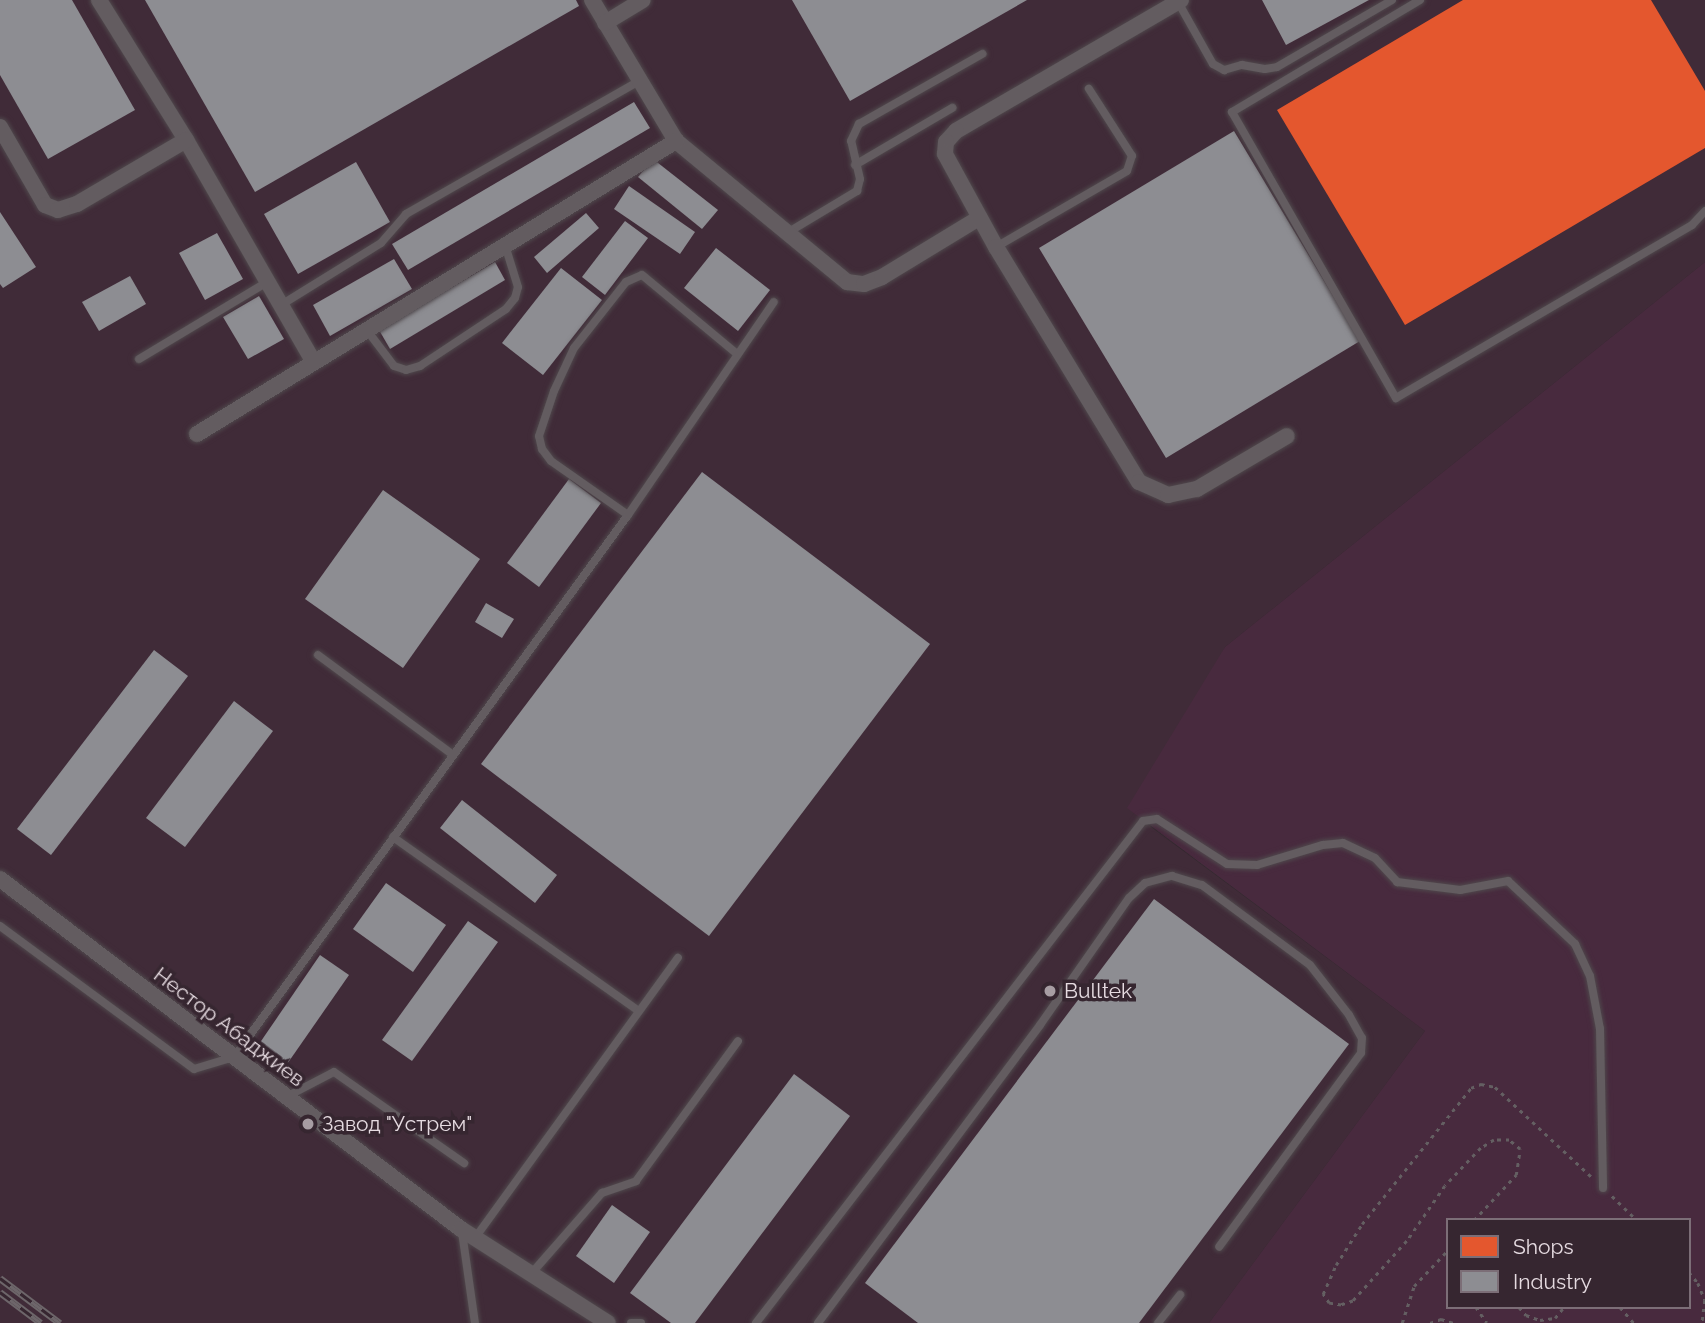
<!DOCTYPE html>
<meta charset="utf-8">
<style>
body{margin:0}
#map{position:relative;width:1705px;height:1323px;overflow:hidden;background:#322a2f;font-family:Raleway,sans-serif}
div>[style]{position:absolute}
.built>*{inset:0;background:#402b38}
.green>*{inset:0;background:#482a3e}
.shops>*{inset:0;background:#e4572e}
.industry>*{inset:0;background:#8d8d92}
.path>*{height:2.5px;margin-top:-1.25px;transform-origin:0;background:repeating-linear-gradient(90deg,#645f62 0 3.5px,transparent 0 8.5px)}
.roads{filter:drop-shadow(0 0 2px #4f484c) drop-shadow(0 0 2px #4f484c)}
.service>*{height:8px;margin:-4px;padding:0 4px;transform-origin:4px;border-radius:4px;background:#635c60}
.minor>*{height:16px;margin:-8px;padding:0 8px;transform-origin:8px;border-radius:8px;background:#635c60}
.rail>*{height:7px;margin-top:-3.5px;transform-origin:0;background:repeating-linear-gradient(90deg,#362630 0 13px,#6d666a 0 26px);box-sizing:border-box;border-block:2px solid #6d666a}
.dots>*{width:19px;height:19px;translate:-50% -50%;box-sizing:border-box;border:4px solid #362630;border-radius:50%}
span{translate:-50% -50%;white-space:nowrap;text-align:center;line-height:1.15;-webkit-text-stroke:7px #362630;paint-order:stroke}
.poi-label{font-size:21px;color:#e6dbe1}
.left{translate:0 -50%;text-align:left}
.street-label{font-size:21px;color:#e6dbe1}
.legend{position:absolute;left:1446px;top:1218px;width:245px;height:91px;box-sizing:border-box;background:#362630;border:2px solid #7c6e77;margin:0;padding:9px 12px;list-style:none;font-size:21px;color:#e6dbe1}
.legend li{display:flex;align-items:center;gap:14px;height:35px}
.legend b{width:35px;border:2px solid #7c6e77}
</style>
<div id="map">
<div class="built">
<i style="clip-path:polygon(0 0,1705px 0,1705px 262px,1225px 647px,1143px 821px,1425px 1031px,1209px 1323px,0 1323px)"></i>
</div>
<div class="green">
<i style="clip-path:polygon(evenodd,1705px 262px,1705px 1323px,1209px 1323px,1425px 1031px,1127px 808px,1225px 647px,1705px 262px,1448px 1220px,1689px 1220px,1689px 1307px,1448px 1307px,1448px 1220px)"></i>
</div>
<div class="shops">
<i style="clip-path:polygon(1463px 0,1651px 0,1705px 91px,1705px 148px,1405px 325px,1277px 110px)"></i>
</div>
<div class="industry">
<i style="clip-path:polygon(0 0,72px 0,135px 110px,48px 159px,0 75px)"></i>
<i style="clip-path:polygon(145px 0,576px 0,579px 6px,255px 192px)"></i>
<i style="clip-path:polygon(792px 0,1027px 0,850px 101px)"></i>
<i style="clip-path:polygon(1262px 0,1369px 0,1286px 45px)"></i>
<i style="clip-path:polygon(634px 102px,650px 128px,408px 270px,392px 244px)"></i>
<i style="clip-path:polygon(1234px 131px,1360px 341px,1166px 458px,1039px 248px)"></i>
<i style="clip-path:polygon(653px 159px,718px 210px,702px 229px,638px 177px)"></i>
<i style="clip-path:polygon(356px 162px,390px 222px,298px 274px,264px 214px)"></i>
<i style="clip-path:polygon(629px 186px,695px 232px,680px 254px,614px 209px)"></i>
<i style="clip-path:polygon(0 212px,36px 267px,3px 288px,0 284px)"></i>
<i style="clip-path:polygon(586px 213px,599px 228px,547px 273px,534px 257px)"></i>
<i style="clip-path:polygon(625px 221px,648px 238px,605px 295px,582px 277px)"></i>
<i style="clip-path:polygon(217px 233px,243px 279px,205px 300px,179px 253px)"></i>
<i style="clip-path:polygon(716px 248px,770px 290px,738px 331px,684px 288px)"></i>
<i style="clip-path:polygon(394px 259px,412px 289px,330px 336px,313px 305px)"></i>
<i style="clip-path:polygon(495px 262px,505px 280px,390px 349px,379px 330px)"></i>
<i style="clip-path:polygon(561px 268px,602px 300px,543px 375px,502px 343px)"></i>
<i style="clip-path:polygon(130px 276px,146px 304px,99px 331px,82px 302px)"></i>
<i style="clip-path:polygon(259px 296px,284px 339px,248px 359px,223px 317px)"></i>
<i style="clip-path:polygon(702px 472px,930px 644px,709px 936px,481px 764px)"></i>
<i style="clip-path:polygon(569px 479px,601px 503px,539px 587px,507px 563px)"></i>
<i style="clip-path:polygon(383px 490px,480px 559px,403px 668px,305px 599px)"></i>
<i style="clip-path:polygon(486px 603px,514px 619px,502px 638px,475px 622px)"></i>
<i style="clip-path:polygon(154px 650px,188px 676px,51px 855px,17px 829px)"></i>
<i style="clip-path:polygon(234px 701px,273px 731px,185px 847px,146px 818px)"></i>
<i style="clip-path:polygon(462px 800px,557px 875px,535px 903px,440px 828px)"></i>
<i style="clip-path:polygon(386px 883px,446px 925px,413px 972px,353px 929px)"></i>
<i style="clip-path:polygon(1154px 899px,1349px 1044px,1139px 1323px,918px 1323px,865px 1283px)"></i>
<i style="clip-path:polygon(468px 921px,498px 942px,412px 1061px,382px 1040px)"></i>
<i style="clip-path:polygon(320px 955px,349px 975px,285px 1067px,257px 1047px)"></i>
<i style="clip-path:polygon(794px 1074px,850px 1116px,695px 1323px,671px 1323px,630px 1293px)"></i>
<i style="clip-path:polygon(612px 1205px,650px 1232px,614px 1283px,576px 1256px)"></i>
</div>
<div class="path">
<i style="left:1612px;top:1196px;width:35px;rotate:44deg"></i>
<i style="left:1474px;top:1220px;width:62px;rotate:-47deg"></i>
<i style="left:1516px;top:1175px;width:26px;rotate:-81deg"></i>
<i style="left:1520px;top:1149px;width:14px;rotate:-141deg"></i>
<i style="left:1509px;top:1140px;width:15px;rotate:180deg"></i>
<i style="left:1494px;top:1140px;width:15px;rotate:148deg"></i>
<i style="left:1481px;top:1148px;width:52px;rotate:133.5deg"></i>
<i style="left:1445px;top:1186px;width:67px;rotate:124.6deg"></i>
<i style="left:1407px;top:1241px;width:81px;rotate:132deg"></i>
<i style="left:1353px;top:1301px;width:13px;rotate:162deg"></i>
<i style="left:1341px;top:1305px;width:12px;rotate:-171deg"></i>
<i style="left:1329px;top:1303px;width:11px;rotate:-124deg"></i>
<i style="left:1323px;top:1294px;width:32px;rotate:-66deg"></i>
<i style="left:1336px;top:1265px;width:49px;rotate:-57.6deg"></i>
<i style="left:1362px;top:1224px;width:174px;rotate:-51.3deg"></i>
<i style="left:1471px;top:1088px;width:11px;rotate:-22deg"></i>
<i style="left:1481px;top:1084px;width:14px;rotate:12deg"></i>
<i style="left:1495px;top:1087px;width:132px;rotate:42.9deg"></i>
<i style="left:1689px;top:1272px;width:14px;rotate:51deg"></i>
<i style="left:1698px;top:1283px;width:18px;rotate:68deg"></i>
<i style="left:1705px;top:1300px;width:23px;rotate:97deg"></i>
<i style="left:1476px;top:1307px;width:19px;rotate:55deg"></i>
<i style="left:1519px;top:1307px;width:11px;rotate:49deg"></i>
<i style="left:1526px;top:1315px;width:15px;rotate:20deg"></i>
<i style="left:1540px;top:1320px;width:15px;rotate:-8deg"></i>
<i style="left:1555px;top:1318px;width:14px;rotate:-51deg"></i>
<i style="left:1620px;top:1307px;width:21px;rotate:49deg"></i>
<i style="left:1402px;top:1323px;width:39px;rotate:-72deg"></i>
<i style="left:1414px;top:1286px;width:50px;rotate:-46.6deg"></i>
<i style="left:1430px;top:1323px;width:12px;rotate:-20deg"></i>
<i style="left:1441px;top:1319px;width:14px;rotate:17deg"></i>
</div>
<div class="roads">
<div class="service">
<i style="left:1420px;top:0;width:219px;rotate:149.2deg"></i>
<i style="left:1232px;top:112px;width:330px;rotate:60.2deg"></i>
<i style="left:1396px;top:398px;width:343px;rotate:-30.3deg"></i>
<i style="left:1692px;top:225px;width:19px;rotate:-47deg"></i>
<i style="left:1178px;top:2px;width:71px;rotate:60.6deg"></i>
<i style="left:1213px;top:64px;width:13px;rotate:29deg"></i>
<i style="left:1224px;top:70px;width:19px;rotate:-16deg"></i>
<i style="left:1242px;top:65px;width:23px;rotate:10deg"></i>
<i style="left:1265px;top:69px;width:12px;rotate:-9deg"></i>
<i style="left:1277px;top:67px;width:133px;rotate:-30.2deg"></i>
<i style="left:855px;top:165px;width:113px;rotate:-30.4deg"></i>
<i style="left:787px;top:233px;width:82px;rotate:-31deg"></i>
<i style="left:857px;top:191px;width:12px;rotate:-76deg"></i>
<i style="left:860px;top:179px;width:39px;rotate:-103deg"></i>
<i style="left:851px;top:141px;width:19px;rotate:-65deg"></i>
<i style="left:859px;top:124px;width:142px;rotate:-29.6deg"></i>
<i style="left:996px;top:247px;width:151px;rotate:-30.1deg"></i>
<i style="left:1127px;top:171px;width:16px;rotate:-72deg"></i>
<i style="left:1132px;top:156px;width:80px;rotate:-122.7deg"></i>
<i style="left:281px;top:305px;width:118px;rotate:-31.8deg"></i>
<i style="left:381px;top:243px;width:38px;rotate:-49deg"></i>
<i style="left:406px;top:214px;width:268px;rotate:-29.7deg"></i>
<i style="left:366px;top:329px;width:46px;rotate:52.9deg"></i>
<i style="left:394px;top:366px;width:13px;rotate:18deg"></i>
<i style="left:406px;top:370px;width:15px;rotate:-16deg"></i>
<i style="left:420px;top:366px;width:103px;rotate:-33.5deg"></i>
<i style="left:506px;top:309px;width:14px;rotate:-51deg"></i>
<i style="left:515px;top:298px;width:11px;rotate:-75deg"></i>
<i style="left:518px;top:287px;width:44px;rotate:-107.2deg"></i>
<i style="left:139px;top:359px;width:149px;rotate:-31deg"></i>
<i style="left:628px;top:515px;width:94px;rotate:-145deg"></i>
<i style="left:551px;top:461px;width:15px;rotate:-127deg"></i>
<i style="left:542px;top:449px;width:13px;rotate:-103deg"></i>
<i style="left:539px;top:436px;width:47px;rotate:-71.6deg"></i>
<i style="left:554px;top:391px;width:47px;rotate:-65.1deg"></i>
<i style="left:574px;top:348px;width:84px;rotate:-51.8deg"></i>
<i style="left:626px;top:282px;width:17px;rotate:-24deg"></i>
<i style="left:642px;top:275px;width:122px;rotate:39.7deg"></i>
<i style="left:318px;top:655px;width:168px;rotate:36.5deg"></i>
<i style="left:393px;top:837px;width:301px;rotate:35.3deg"></i>
<i style="left:0;top:926px;width:241px;rotate:36.4deg"></i>
<i style="left:194px;top:1069px;width:42px;rotate:-16.7deg"></i>
<i style="left:234px;top:1057px;width:670px;rotate:-53.99deg"></i>
<i style="left:628px;top:515px;width:258px;rotate:-55.6deg"></i>
<i style="left:286px;top:1097px;width:54px;rotate:-27.5deg"></i>
<i style="left:334px;top:1072px;width:159px;rotate:35deg"></i>
<i style="left:462px;top:1232px;width:92px;rotate:81.9deg"></i>
<i style="left:475px;top:1238px;width:346px;rotate:-54.1deg"></i>
<i style="left:531px;top:1274px;width:108px;rotate:-48.8deg"></i>
<i style="left:602px;top:1193px;width:36px;rotate:-19deg"></i>
<i style="left:636px;top:1181px;width:173px;rotate:-53.9deg"></i>
<i style="left:631px;top:1323px;width:10px"></i>
<i style="left:756px;top:1323px;width:634px;rotate:-52.37deg"></i>
<i style="left:1143px;top:821px;width:14px;rotate:-8deg"></i>
<i style="left:1157px;top:819px;width:83px;rotate:32.7deg"></i>
<i style="left:1227px;top:864px;width:30px;rotate:2deg"></i>
<i style="left:1257px;top:865px;width:69px;rotate:-16.9deg"></i>
<i style="left:1323px;top:845px;width:20px;rotate:-6deg"></i>
<i style="left:1343px;top:843px;width:35px;rotate:25deg"></i>
<i style="left:1375px;top:858px;width:33px;rotate:47deg"></i>
<i style="left:1397px;top:882px;width:64px;rotate:7.2deg"></i>
<i style="left:1460px;top:890px;width:49px;rotate:-10.6deg"></i>
<i style="left:1508px;top:881px;width:92px;rotate:43.2deg"></i>
<i style="left:1575px;top:944px;width:35px;rotate:65deg"></i>
<i style="left:1590px;top:976px;width:54px;rotate:79.3deg"></i>
<i style="left:1600px;top:1029px;width:159px;rotate:88.9deg"></i>
<i style="left:818px;top:1323px;width:372px;rotate:-53.3deg"></i>
<i style="left:1040px;top:1025px;width:155px;rotate:-55deg"></i>
<i style="left:1129px;top:898px;width:22px;rotate:-43deg"></i>
<i style="left:1145px;top:883px;width:28px;rotate:-15deg"></i>
<i style="left:1172px;top:876px;width:31px;rotate:17deg"></i>
<i style="left:1202px;top:885px;width:134px;rotate:36.5deg"></i>
<i style="left:1310px;top:965px;width:63px;rotate:52deg"></i>
<i style="left:1349px;top:1015px;width:26px;rotate:61deg"></i>
<i style="left:1362px;top:1038px;width:15px;rotate:94deg"></i>
<i style="left:1361px;top:1053px;width:240px;rotate:126.2deg"></i>
<i style="left:1158px;top:1323px;width:36px;rotate:-52deg"></i>
</div>
<div class="minor">
<i style="left:99px;top:0;width:165px;rotate:58.1deg"></i>
<i style="left:186px;top:140px;width:255px;rotate:60.1deg"></i>
<i style="left:592px;top:0;width:164px;rotate:59.2deg"></i>
<i style="left:676px;top:141px;width:222px;rotate:39.5deg"></i>
<i style="left:847px;top:282px;width:17px;rotate:7deg"></i>
<i style="left:864px;top:284px;width:19px;rotate:-21deg"></i>
<i style="left:882px;top:277px;width:114px;rotate:-31.3deg"></i>
<i style="left:1181px;top:0;width:260px;rotate:149.8deg"></i>
<i style="left:956px;top:131px;width:15px;rotate:132deg"></i>
<i style="left:946px;top:142px;width:12px;rotate:95deg"></i>
<i style="left:945px;top:154px;width:106px;rotate:61.3deg"></i>
<i style="left:996px;top:247px;width:275px;rotate:58.7deg"></i>
<i style="left:1139px;top:482px;width:32px;rotate:24deg"></i>
<i style="left:1168px;top:495px;width:30px;rotate:-12deg"></i>
<i style="left:1197px;top:489px;width:104px;rotate:-30.5deg"></i>
<i style="left:605px;top:23px;width:44px;rotate:-31.2deg"></i>
<i style="left:0;top:127px;width:90px;rotate:60deg"></i>
<i style="left:45px;top:205px;width:14px;rotate:21deg"></i>
<i style="left:58px;top:210px;width:20px;rotate:-18deg"></i>
<i style="left:77px;top:204px;width:126px;rotate:-30.4deg"></i>
<i style="left:197px;top:434px;width:562px;rotate:-31.45deg"></i>
<i style="left:0;top:879px;width:579px;rotate:37.21deg"></i>
<i style="left:461px;top:1229px;width:174px;rotate:32.6deg"></i>
</div>
</div>
<div class="rail">
<i style="left:0;top:1278px;width:75px;rotate:36.9deg"></i>
<i style="left:0;top:1292px;width:51px;rotate:37.1deg"></i>
</div>
<div class="dots">
<i style="left:1050px;top:991px;background:#a79da3"></i>
<i style="left:308px;top:1124px;background:#a79da3"></i>
</div>
<div class="poi-label">
<span class="left" style="left:1064px;top:991px">Bulltek</span>
<span class="left" style="left:322px;top:1124px">Завод "Устрем"</span>
</div>
<div class="street-label">
<span style="left:229px;top:1027px;rotate:37deg">Нестор Абаджиев</span>
</div>
<ul class="legend">
<li><b style="height:19px;background:#e4572e"></b>Shops</li>
<li><b style="height:19px;background:#8d8d92"></b>Industry</li>
</ul>
</div>
